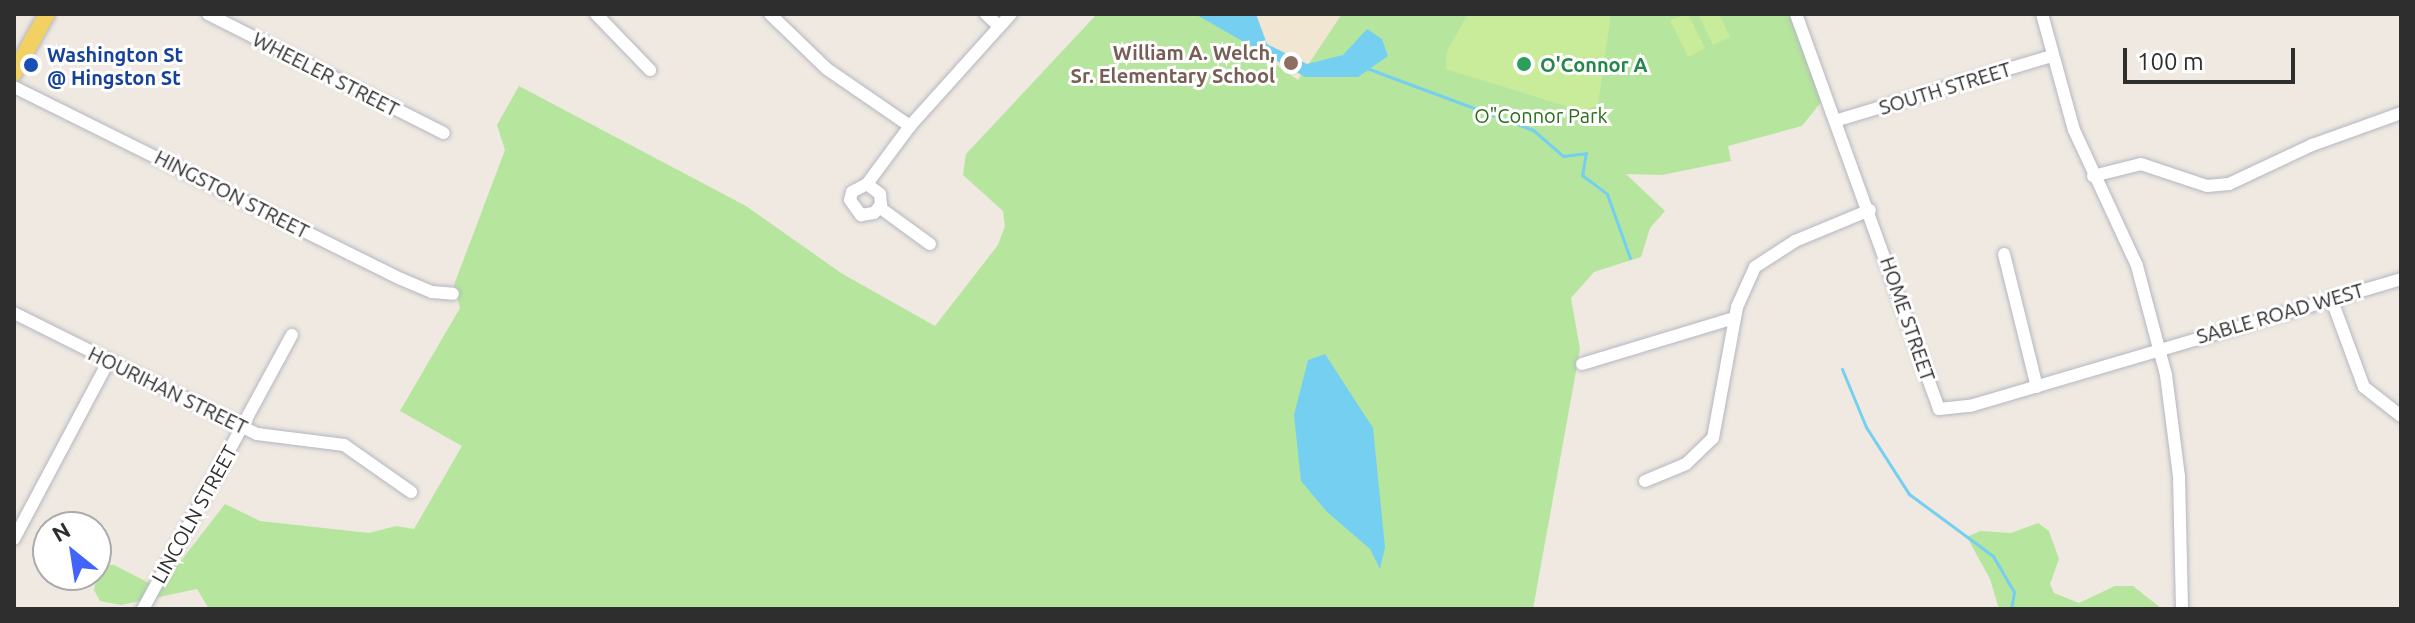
<!DOCTYPE html>
<style>
body{margin:0}
#map{position:relative;width:2415px;height:623px;overflow:hidden;background:#efe9e1;font-family:Ubuntu,sans-serif}
div>[style]{position:absolute}
.education>*{inset:0;background:#f0e6d1}
.green>*{inset:0;background:#b6e59e}
.pitch>*{inset:0;background:#c9ec9a}
.water>*{inset:0;background:#75cff0}
.stream>*{height:3px;margin:-1.5px;padding:0 1.5px;transform-origin:1.5px;border-radius:1.5px;background:#75cff0}
.roads{filter:drop-shadow(0 0 2px #b4b7c1) drop-shadow(0 0 2px #b4b7c1)}
.minor>*{height:12px;margin:-6px;padding:0 6px;transform-origin:6px;border-radius:6px;background:#fff}
.major>*{height:16px;margin:-8px;padding:0 8px;transform-origin:8px;border-radius:8px;background:#f2d163}
.dots>*{width:22px;height:22px;translate:-50% -50%;box-sizing:border-box;border:4px solid #fff;border-radius:50%}
span{translate:-50% -50%;white-space:nowrap;text-align:center;line-height:1.15;-webkit-text-stroke:6px #fff;paint-order:stroke}
.education-label{font-size:20px;color:#785e54;font-weight:700}
.right{translate:-100% -50%;text-align:right}
.transit-label{font-size:20px;color:#164399;font-weight:700}
.left{translate:0 -50%;text-align:left}
.leisure-label{font-size:20px;color:#27864d;font-weight:700}
.street-label{font-size:20px;color:#2e2e2e}
.park-label{font-size:20px;color:#2c6e1b}
.frame{position:absolute;inset:0;border:16px solid #2e2e2e;pointer-events:none}
.north{position:absolute;left:32px;top:511px;width:80px;height:80px;box-sizing:border-box;background:#fff;border:2px solid #ababab;border-radius:50%;rotate:330deg;font-size:22px;font-weight:700;line-height:32px;text-align:center;color:#2e2e2e}
.north::after{content:'';display:block;margin:auto;width:28px;height:36px;background:#4264fb;clip-path:polygon(50% 0,100% 100%,50% 72%,0 100%)}
.scale{position:absolute;left:2123px;top:48px;width:172px;height:36px;box-sizing:border-box;border:4px solid #2e2e2e;border-top:0;padding-left:10px;font-size:24px;line-height:28px;white-space:nowrap;color:#2e2e2e;-webkit-text-stroke:6px #fff;paint-order:stroke}
</style>
<div id="map">
<div class="education">
<i style="clip-path:polygon(1205px 14px,1342px 14px,1299px 80px)"></i>
</div>
<div class="green">
<i style="clip-path:polygon(1097px 14px,1205px 14px,1298px 80px,1342px 14px,1789px 14px,1822px 101px,1802px 126px,1728px 146px,1731px 161px,1662px 175px,1626px 174px,1665px 211px,1650px 228px,1641px 257px,1594px 272px,1571px 298px,1580px 349px,1533px 609px,209px 609px,197px 589px,121px 605px,100px 601px,94px 590px,99px 564px,114px 565px,153px 585px,163px 584px,225px 504px,260px 521px,369px 533px,396px 526px,414px 529px,462px 446px,400px 411px,460px 308px,454px 285px,505px 150px,497px 125px,519px 86px,746px 206px,841px 273px,935px 326px,998px 245px,1005px 226px,1003px 211px,963px 175px,966px 154px)"></i>
<i style="clip-path:polygon(2038px 523px,2049px 531px,2059px 559px,2050px 584px,2054px 593px,2079px 603px,2115px 586px,2133px 586px,2162px 609px,1999px 609px,1990px 579px,1967px 537px,1980px 531px,2011px 533px)"></i>
</div>
<div class="pitch">
<i style="clip-path:polygon(1468px 14px,1611px 14px,1598px 104px,1585px 112px,1446px 69px,1447px 51px)"></i>
<i style="clip-path:polygon(1688px 14px,1705px 48px,1688px 57px,1670px 20px)"></i>
<i style="clip-path:polygon(1698px 14px,1719px 14px,1730px 37px,1713px 45px)"></i>
</div>
<div class="water">
<i style="clip-path:polygon(1195px 14px,1256px 14px,1267px 44px,1307px 64px,1343px 55px,1367px 29px,1382px 39px,1388px 56px,1358px 77px,1305px 77px)"></i>
<i style="clip-path:polygon(1325px 354px,1373px 428px,1385px 547px,1380px 569px,1370px 549px,1327px 512px,1301px 481px,1294px 415px,1308px 360px)"></i>
</div>
<div class="stream">
<i style="left:1369px;top:69px;width:175px;rotate:20.4deg"></i>
<i style="left:1533px;top:130px;width:40px;rotate:41deg"></i>
<i style="left:1563px;top:156px;width:23px;rotate:-7deg"></i>
<i style="left:1586px;top:153px;width:22px;rotate:100deg"></i>
<i style="left:1582px;top:175px;width:31px;rotate:37deg"></i>
<i style="left:1607px;top:194px;width:68px;rotate:70.2deg"></i>
<i style="left:1842px;top:369px;width:63px;rotate:67.5deg"></i>
<i style="left:1866px;top:427px;width:80px;rotate:57.3deg"></i>
<i style="left:1909px;top:494px;width:104px;rotate:36.4deg"></i>
<i style="left:1993px;top:556px;width:42px;rotate:59.7deg"></i>
<i style="left:2014px;top:592px;width:17px;rotate:100deg"></i>
</div>
<div class="roads">
<div class="minor">
<i style="left:208px;top:14px;width:264px;rotate:26.8deg"></i>
<i style="left:596px;top:14px;width:78px;rotate:46deg"></i>
<i style="left:770px;top:14px;width:79px;rotate:44deg"></i>
<i style="left:827px;top:69px;width:101px;rotate:34.5deg"></i>
<i style="left:986px;top:14px;width:18px;rotate:43deg"></i>
<i style="left:1796px;top:14px;width:420px;rotate:70.1deg"></i>
<i style="left:1939px;top:409px;width:31px;rotate:-6deg"></i>
<i style="left:1970px;top:406px;width:449px;rotate:-16.4deg"></i>
<i style="left:2042px;top:14px;width:120px;rotate:74.6deg"></i>
<i style="left:2074px;top:130px;width:150px;rotate:65.1deg"></i>
<i style="left:2137px;top:266px;width:113px;rotate:75.1deg"></i>
<i style="left:2166px;top:375px;width:102px;rotate:82.7deg"></i>
<i style="left:2179px;top:476px;width:133px;rotate:88.7deg"></i>
<i style="left:14px;top:87px;width:432px;rotate:26.4deg"></i>
<i style="left:401px;top:279px;width:34px;rotate:23deg"></i>
<i style="left:432px;top:292px;width:21px;rotate:5deg"></i>
<i style="left:1838px;top:120px;width:223px;rotate:-16.7deg"></i>
<i style="left:2093px;top:176px;width:49px;rotate:-14deg"></i>
<i style="left:2141px;top:164px;width:70px;rotate:18.4deg"></i>
<i style="left:2207px;top:186px;width:22px;rotate:-5deg"></i>
<i style="left:2229px;top:184px;width:92px;rotate:-25.2deg"></i>
<i style="left:2312px;top:145px;width:95px;rotate:-19.8deg"></i>
<i style="left:867px;top:184px;width:17px;rotate:152deg"></i>
<i style="left:852px;top:192px;width:8px;rotate:104deg"></i>
<i style="left:850px;top:200px;width:19px;rotate:54deg"></i>
<i style="left:861px;top:215px;width:13px;rotate:-9deg"></i>
<i style="left:874px;top:213px;width:11px;rotate:-49deg"></i>
<i style="left:881px;top:205px;width:11px;rotate:-95deg"></i>
<i style="left:880px;top:194px;width:16px;rotate:-142deg"></i>
<i style="left:867px;top:184px;width:72px;rotate:-53.4deg"></i>
<i style="left:910px;top:126px;width:151px;rotate:-48deg"></i>
<i style="left:879px;top:207px;width:63px;rotate:36deg"></i>
<i style="left:2004px;top:254px;width:137px;rotate:76.1deg"></i>
<i style="left:2331px;top:298px;width:95px;rotate:69.7deg"></i>
<i style="left:2364px;top:387px;width:47px;rotate:38.1deg"></i>
<i style="left:14px;top:313px;width:271px;rotate:26.5deg"></i>
<i style="left:257px;top:434px;width:88px;rotate:7.2deg"></i>
<i style="left:344px;top:445px;width:82px;rotate:35deg"></i>
<i style="left:1582px;top:364px;width:159px;rotate:-16.8deg"></i>
<i style="left:1645px;top:481px;width:44px;rotate:-22.5deg"></i>
<i style="left:1686px;top:464px;width:37px;rotate:-44deg"></i>
<i style="left:1713px;top:438px;width:133px;rotate:-79.6deg"></i>
<i style="left:1737px;top:307px;width:44px;rotate:-65.8deg"></i>
<i style="left:1755px;top:267px;width:48px;rotate:-33deg"></i>
<i style="left:1795px;top:241px;width:81px;rotate:-22.5deg"></i>
<i style="left:14px;top:539px;width:203px;rotate:-62deg"></i>
<i style="left:143px;top:609px;width:312px;rotate:-61.5deg"></i>
</div>
<div class="major">
<i style="left:14px;top:73px;width:68px;rotate:-60.8deg"></i>
</div>
</div>
<div class="dots">
<i style="left:1291px;top:63px;background:#8d6e63"></i>
<i style="left:1524px;top:64px;background:#2e9e5b"></i>
<i style="left:31px;top:65px;background:#1a4fb4"></i>
</div>
<div class="education-label">
<span class="right" style="left:1275px;top:64px">William A. Welch,<br>Sr. Elementary School</span>
</div>
<div class="transit-label">
<span class="left" style="left:47px;top:66px">Washington St<br>@ Hingston St</span>
</div>
<div class="leisure-label">
<span class="left" style="left:1540px;top:64px">O'Connor A</span>
</div>
<div class="street-label">
<span style="left:326px;top:74px;rotate:27deg">WHEELER STREET</span>
<span style="left:1945px;top:88px;rotate:-17deg">SOUTH STREET</span>
<span style="left:232px;top:194px;rotate:27deg">HINGSTON STREET</span>
<span style="left:2280px;top:313px;rotate:-16deg">SABLE ROAD WEST</span>
<span style="left:1908px;top:319px;rotate:71deg">HOME STREET</span>
<span style="left:168px;top:390px;rotate:26deg">HOURIHAN STREET</span>
<span style="left:194px;top:514px;rotate:-61deg">LINCOLN STREET</span>
</div>
<div class="park-label">
<span style="left:1541px;top:115px">O"Connor Park</span>
</div>
<div class="frame"></div>
<div class="north">N</div>
<div class="scale">100 m</div>
</div>
